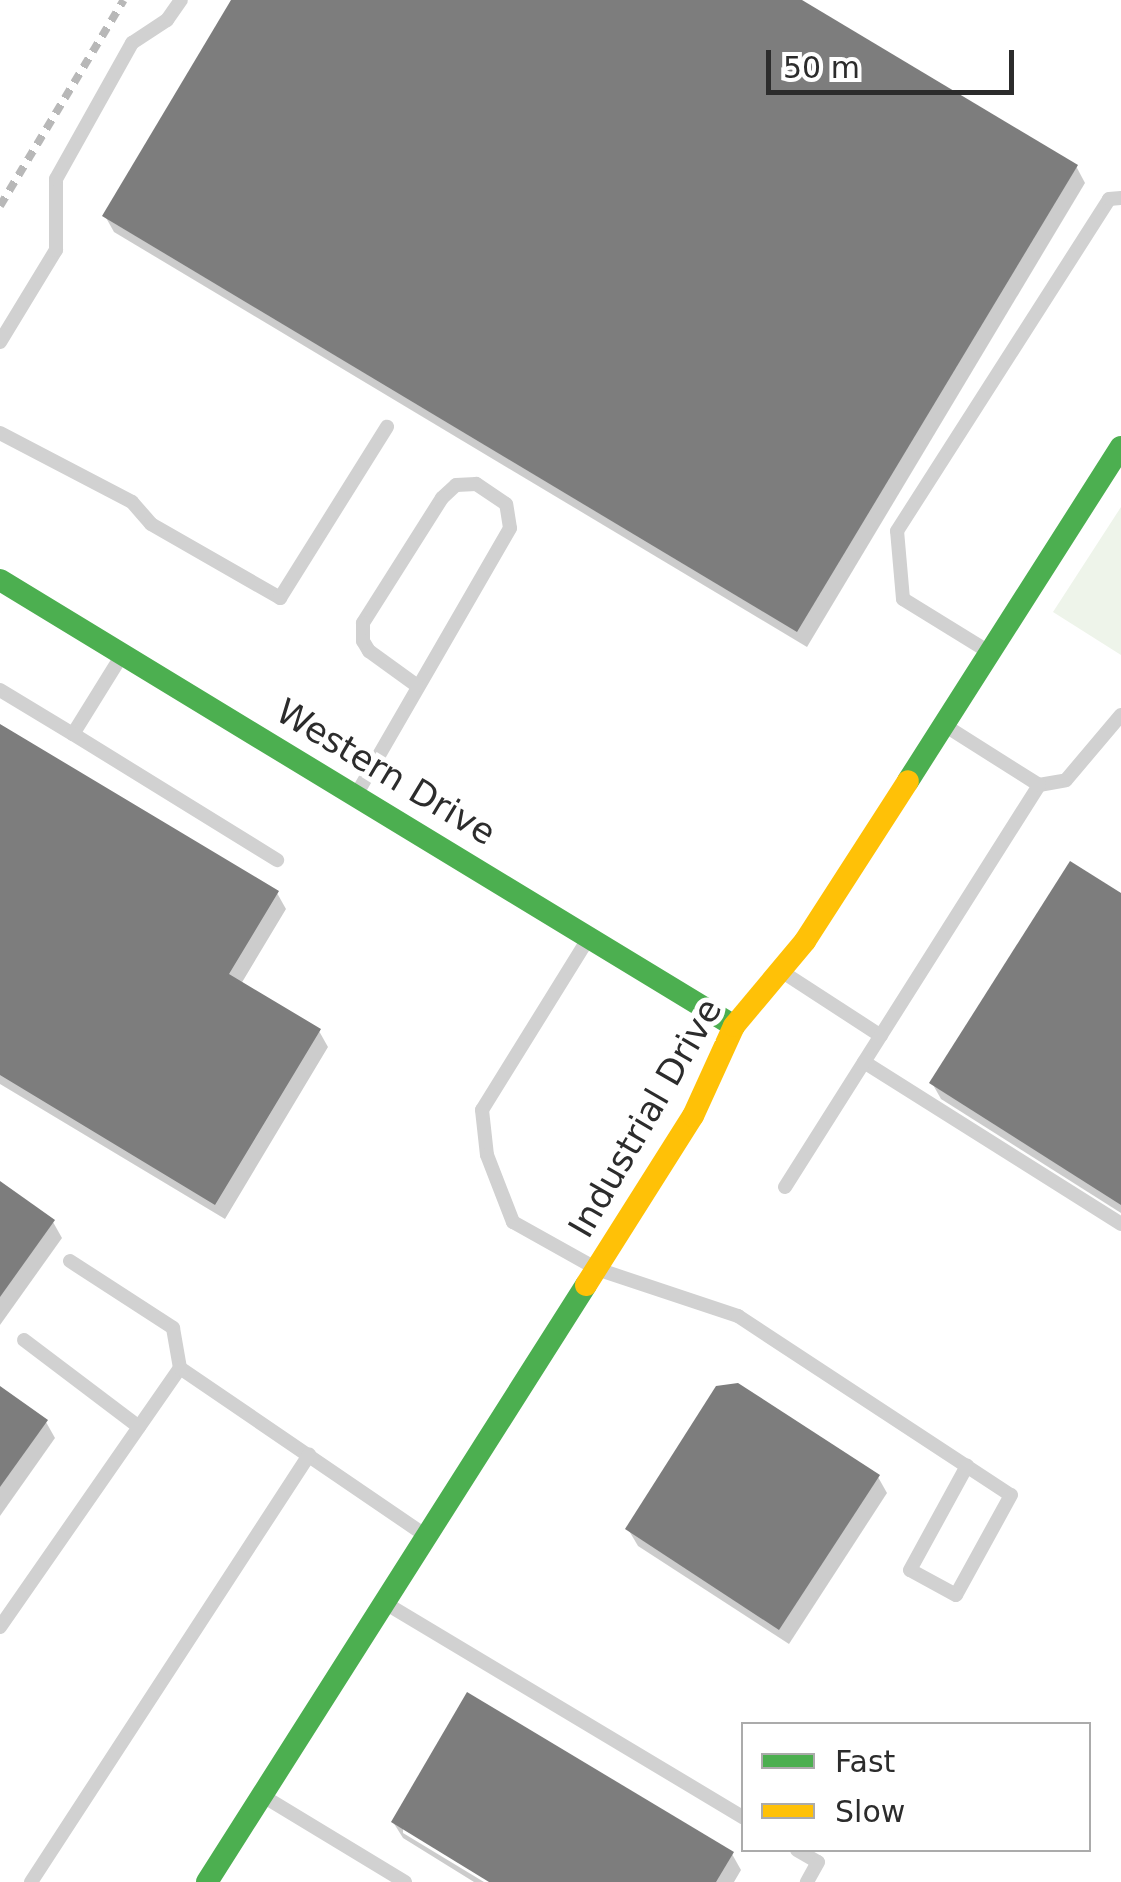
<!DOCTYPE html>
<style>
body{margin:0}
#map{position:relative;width:1121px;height:1882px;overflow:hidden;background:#fff;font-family:"DejaVu Sans",sans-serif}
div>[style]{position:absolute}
.green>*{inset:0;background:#eef4ea}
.shadow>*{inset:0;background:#0003}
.building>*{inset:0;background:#7d7d7d}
.lane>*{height:14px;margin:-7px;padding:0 7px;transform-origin:7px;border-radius:7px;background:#d1d1d1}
.fast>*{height:22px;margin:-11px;padding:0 11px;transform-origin:11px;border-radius:11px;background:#4caf50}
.slow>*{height:22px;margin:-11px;padding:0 11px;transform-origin:11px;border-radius:11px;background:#ffc107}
.rail>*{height:8px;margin-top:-4px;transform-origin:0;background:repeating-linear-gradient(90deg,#b8b8b8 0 10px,transparent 0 18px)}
span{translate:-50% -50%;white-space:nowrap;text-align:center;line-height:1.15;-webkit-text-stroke:10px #fff;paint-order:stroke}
.street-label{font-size:35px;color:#2c2c2c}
.legend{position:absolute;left:741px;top:1722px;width:350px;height:130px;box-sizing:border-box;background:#fff;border:2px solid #ababab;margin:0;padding:12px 18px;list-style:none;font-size:30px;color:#2c2c2c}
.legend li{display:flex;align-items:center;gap:20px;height:50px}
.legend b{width:50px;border:2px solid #ababab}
.scale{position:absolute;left:766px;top:50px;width:248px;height:45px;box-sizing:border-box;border:5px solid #2c2c2c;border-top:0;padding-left:12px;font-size:30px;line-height:35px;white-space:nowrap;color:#2c2c2c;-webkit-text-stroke:8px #fff;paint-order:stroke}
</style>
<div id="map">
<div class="green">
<i style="clip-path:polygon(1121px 507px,1121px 655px,1053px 612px)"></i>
</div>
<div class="shadow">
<i style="clip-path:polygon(234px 0,797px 0,1076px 166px,1085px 183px,807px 647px,114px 232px,105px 216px)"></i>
<i style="clip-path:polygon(0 727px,277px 893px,286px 909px,241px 984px,319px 1031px,328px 1047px,225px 1219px,0 1084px)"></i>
<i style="clip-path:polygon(1121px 896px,1121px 1213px,941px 1099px,932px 1083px)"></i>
<i style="clip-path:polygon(0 1184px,53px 1222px,62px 1238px,0 1325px)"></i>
<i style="clip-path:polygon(0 1389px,46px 1422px,55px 1438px,0 1516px)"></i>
<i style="clip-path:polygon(878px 1477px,887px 1493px,789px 1644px,638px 1546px,628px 1529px)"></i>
<i style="clip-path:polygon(393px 1822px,732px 1854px,741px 1870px,734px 1882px,493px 1882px,403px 1827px,403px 1833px,484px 1882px,474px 1882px,403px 1838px)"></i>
</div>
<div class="building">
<i style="clip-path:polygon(231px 0,802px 0,1078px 165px,797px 632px,102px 216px)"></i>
<i style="clip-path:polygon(0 724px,279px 891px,229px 974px,321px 1029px,215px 1205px,0 1075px)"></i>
<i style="clip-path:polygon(1070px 861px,1121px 893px,1121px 1205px,929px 1083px)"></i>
<i style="clip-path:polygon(0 1181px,55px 1220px,0 1297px)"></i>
<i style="clip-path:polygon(738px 1383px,880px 1475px,779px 1630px,625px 1529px,716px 1386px)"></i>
<i style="clip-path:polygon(0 1386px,48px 1420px,0 1487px)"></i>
<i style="clip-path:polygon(467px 1692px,734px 1852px,716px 1882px,489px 1882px,391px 1822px)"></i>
</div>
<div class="lane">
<i style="left:0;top:342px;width:108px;rotate:-58.7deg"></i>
<i style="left:56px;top:250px;width:71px;rotate:-90deg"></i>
<i style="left:56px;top:179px;width:156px;rotate:-60.8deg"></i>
<i style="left:132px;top:43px;width:42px;rotate:-33.3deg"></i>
<i style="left:167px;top:20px;width:24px;rotate:-55deg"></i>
<i style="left:0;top:433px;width:149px;rotate:27.6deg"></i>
<i style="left:132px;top:502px;width:29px;rotate:49deg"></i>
<i style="left:151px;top:524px;width:149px;rotate:29.8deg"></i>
<i style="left:280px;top:598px;width:202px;rotate:-58deg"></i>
<i style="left:989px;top:652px;width:101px;rotate:-148.4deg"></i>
<i style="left:903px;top:599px;width:68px;rotate:-95deg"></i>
<i style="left:897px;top:531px;width:394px;rotate:-57.4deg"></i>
<i style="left:1109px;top:199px;width:12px;rotate:-5deg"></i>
<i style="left:0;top:690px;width:85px;rotate:31.1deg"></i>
<i style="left:73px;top:734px;width:93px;rotate:-58.2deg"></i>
<i style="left:73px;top:734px;width:240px;rotate:31.7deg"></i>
<i style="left:1039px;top:785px;width:27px;rotate:-10deg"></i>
<i style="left:1066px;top:780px;width:85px;rotate:-49.8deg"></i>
<i style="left:356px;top:795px;width:308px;rotate:-60deg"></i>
<i style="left:510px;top:528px;width:24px;rotate:-99deg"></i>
<i style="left:506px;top:504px;width:36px;rotate:-146deg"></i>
<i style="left:476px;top:484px;width:20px;rotate:177deg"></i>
<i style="left:456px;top:485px;width:19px;rotate:137deg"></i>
<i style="left:442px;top:498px;width:148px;rotate:122.3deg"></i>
<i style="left:363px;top:623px;width:18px;rotate:90deg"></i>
<i style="left:363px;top:641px;width:12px;rotate:59deg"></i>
<i style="left:369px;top:651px;width:58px;rotate:35.9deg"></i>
<i style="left:588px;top:939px;width:201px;rotate:121.8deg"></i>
<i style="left:482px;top:1110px;width:45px;rotate:83.7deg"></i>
<i style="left:487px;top:1155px;width:72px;rotate:68.8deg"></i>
<i style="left:513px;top:1222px;width:96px;rotate:29.2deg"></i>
<i style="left:597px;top:1269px;width:149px;rotate:18.4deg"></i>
<i style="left:738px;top:1316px;width:326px;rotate:33.3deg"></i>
<i style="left:1011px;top:1495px;width:114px;rotate:118.8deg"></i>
<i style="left:956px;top:1595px;width:52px;rotate:-151.5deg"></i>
<i style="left:910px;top:1570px;width:119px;rotate:-61.3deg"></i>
<i style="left:781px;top:971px;width:119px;rotate:33deg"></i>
<i style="left:864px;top:1062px;width:304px;rotate:32.2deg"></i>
<i style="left:785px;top:1187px;width:476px;rotate:-57.7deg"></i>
<i style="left:1039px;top:785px;width:112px;rotate:-147.7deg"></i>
<i style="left:70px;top:1261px;width:123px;rotate:33deg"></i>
<i style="left:173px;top:1328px;width:41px;rotate:80.1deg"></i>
<i style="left:24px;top:1340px;width:144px;rotate:37.1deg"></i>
<i style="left:385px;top:1603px;width:418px;rotate:30.9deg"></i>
<i style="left:0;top:1627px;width:315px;rotate:-55.2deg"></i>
<i style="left:180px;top:1368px;width:298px;rotate:34.3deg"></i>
<i style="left:263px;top:1796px;width:166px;rotate:31.2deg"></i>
<i style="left:797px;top:1850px;width:24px;rotate:30deg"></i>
<i style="left:818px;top:1862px;width:23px;rotate:119deg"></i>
<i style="left:31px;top:1882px;width:510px;rotate:-56.93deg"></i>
</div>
<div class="fast">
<i style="left:0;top:580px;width:859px;rotate:31.28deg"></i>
<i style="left:908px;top:781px;width:396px;rotate:-57.5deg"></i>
<i style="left:207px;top:1882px;width:707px;rotate:-57.59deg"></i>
</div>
<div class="slow">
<i style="left:586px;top:1285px;width:200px;rotate:-57.7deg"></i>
<i style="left:693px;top:1116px;width:99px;rotate:-65.5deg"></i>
<i style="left:734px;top:1026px;width:111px;rotate:-50.1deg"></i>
<i style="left:805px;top:941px;width:190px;rotate:-57.2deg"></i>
</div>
<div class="rail">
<i style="left:0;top:206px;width:240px;rotate:-59deg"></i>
</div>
<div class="street-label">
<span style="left:386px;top:772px;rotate:31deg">Western Drive</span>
<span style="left:645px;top:1118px;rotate:-60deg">Industrial Drive</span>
</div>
<ul class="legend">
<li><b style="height:12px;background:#4caf50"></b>Fast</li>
<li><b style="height:12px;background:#ffc107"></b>Slow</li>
</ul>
<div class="scale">50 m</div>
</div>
